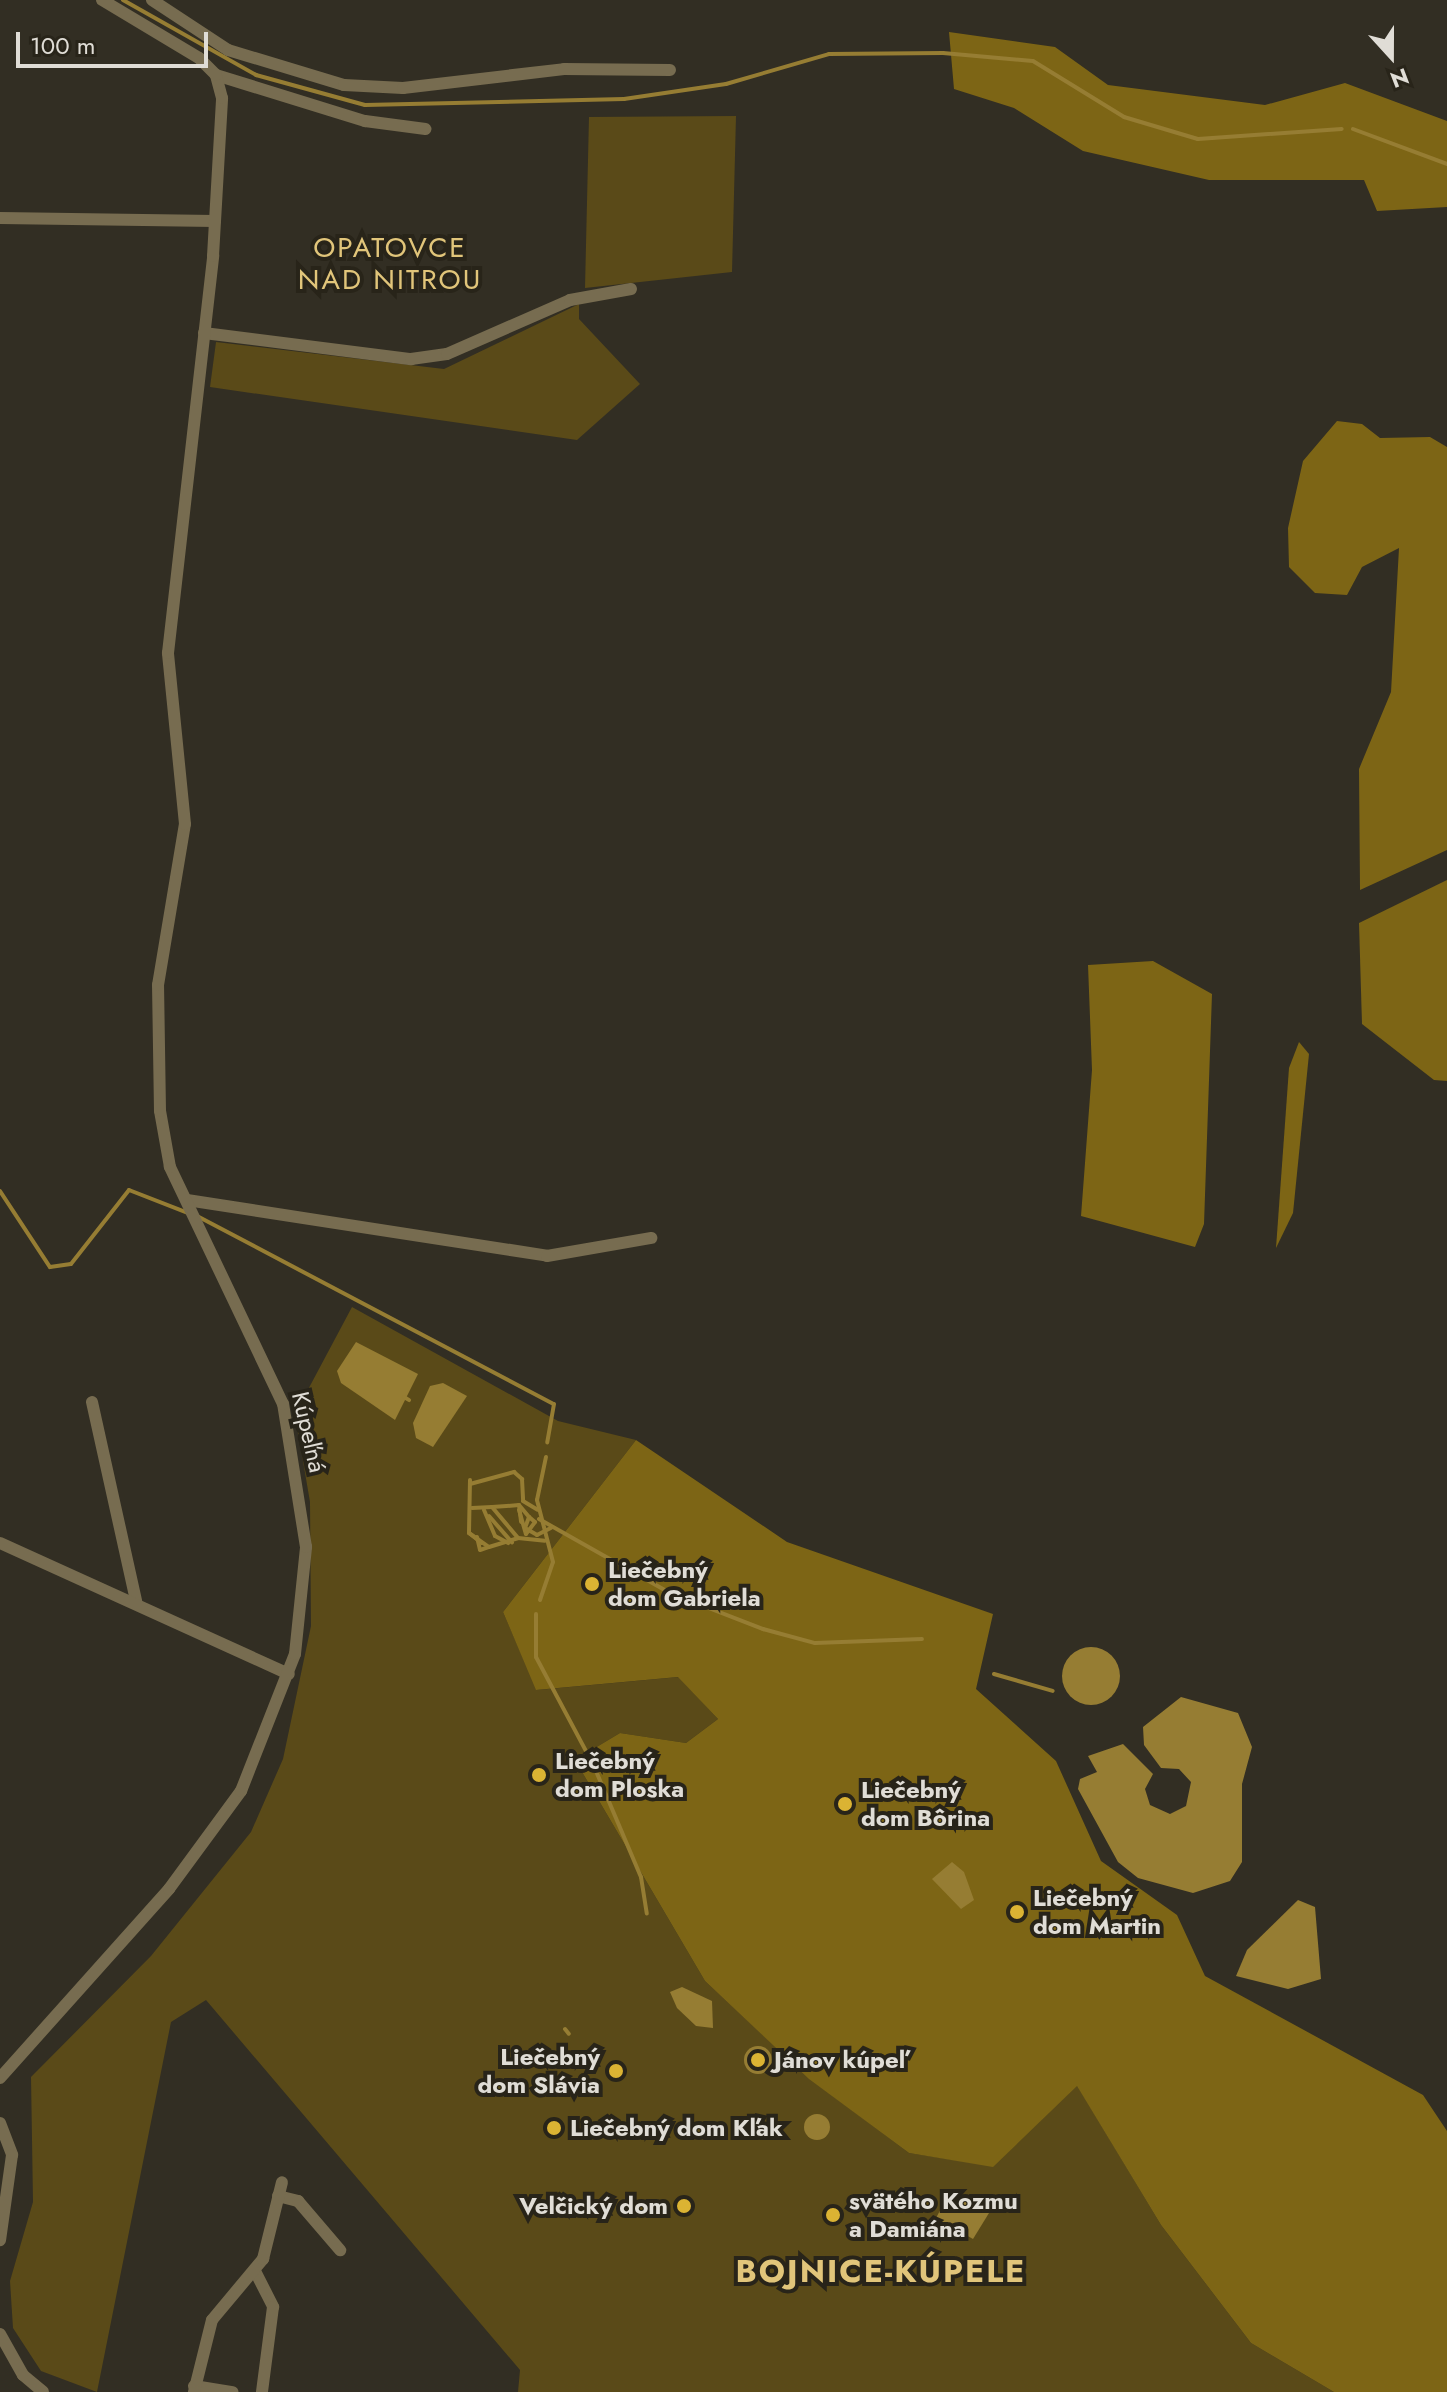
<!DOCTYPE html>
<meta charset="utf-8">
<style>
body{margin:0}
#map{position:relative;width:1447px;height:2392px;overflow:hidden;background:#322e23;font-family:Jost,sans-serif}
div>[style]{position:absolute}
.green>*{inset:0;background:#5a4a18}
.forest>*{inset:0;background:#7d6515}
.water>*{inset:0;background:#967d33}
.round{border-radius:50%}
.stream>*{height:4px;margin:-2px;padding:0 2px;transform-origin:2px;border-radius:2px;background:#967d33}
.minor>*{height:12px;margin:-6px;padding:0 6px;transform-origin:6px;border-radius:6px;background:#776c50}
.dots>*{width:22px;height:22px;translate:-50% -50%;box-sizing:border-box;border:4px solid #282419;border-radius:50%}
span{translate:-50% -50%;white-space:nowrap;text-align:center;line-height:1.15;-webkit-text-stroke:8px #282419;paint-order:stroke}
.street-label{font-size:24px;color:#e0ddd6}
.poi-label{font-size:24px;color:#e0ddd6;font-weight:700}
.left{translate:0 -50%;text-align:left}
.right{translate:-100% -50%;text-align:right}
.quarter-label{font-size:28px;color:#e1c57a;letter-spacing:2px}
.district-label{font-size:32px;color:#e1c57a;font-weight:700;letter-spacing:2px}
.north{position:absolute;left:1351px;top:16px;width:80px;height:80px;-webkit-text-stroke:6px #282419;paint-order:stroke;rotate:159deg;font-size:22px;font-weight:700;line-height:32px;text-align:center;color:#e0ddd6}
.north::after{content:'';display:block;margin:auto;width:28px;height:36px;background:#e0ddd6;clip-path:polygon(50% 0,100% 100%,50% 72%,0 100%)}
.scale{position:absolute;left:16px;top:32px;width:192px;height:36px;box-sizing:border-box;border:4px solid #e0ddd6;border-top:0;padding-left:10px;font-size:24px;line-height:28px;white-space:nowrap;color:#e0ddd6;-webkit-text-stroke:6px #282419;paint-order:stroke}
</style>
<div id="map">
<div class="green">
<i style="clip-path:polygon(736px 116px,732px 272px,585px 288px,589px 117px)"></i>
<i style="clip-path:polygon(579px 304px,579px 319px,640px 384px,577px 440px,210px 387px,216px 342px,444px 369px)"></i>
<i style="clip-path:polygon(352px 1307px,558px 1421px,636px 1440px,503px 1612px,537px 1690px,679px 1677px,718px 1719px,686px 1743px,620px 1733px,575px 1760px,705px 1981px,809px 2078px,909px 2153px,993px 2166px,1077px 2085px,1161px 2225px,1251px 2343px,1334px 2392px,518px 2392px,520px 2370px,206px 2000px,171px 2022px,97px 2392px,41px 2371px,13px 2328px,10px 2281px,33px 2202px,31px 2077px,151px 1956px,251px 1832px,283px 1759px,311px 1626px,310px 1502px,295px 1414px)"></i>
</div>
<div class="forest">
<i style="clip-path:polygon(949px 32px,1055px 47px,1108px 85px,1265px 105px,1345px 83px,1447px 121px,1447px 207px,1377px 211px,1364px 180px,1209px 180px,1083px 151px,1014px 108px,954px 89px)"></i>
<i style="clip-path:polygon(1337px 421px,1362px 424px,1380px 438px,1430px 437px,1447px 447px,1447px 850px,1360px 890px,1359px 769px,1391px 692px,1399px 548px,1362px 567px,1347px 595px,1315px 593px,1289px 567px,1288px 528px,1303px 461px)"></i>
<i style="clip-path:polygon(1447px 880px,1447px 1081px,1434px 1080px,1362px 1024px,1359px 923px)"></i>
<i style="clip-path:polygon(1153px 961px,1212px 994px,1204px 1224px,1195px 1247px,1081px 1216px,1092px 1070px,1088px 965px)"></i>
<i style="clip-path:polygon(1299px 1042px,1309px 1054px,1293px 1213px,1276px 1248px,1289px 1068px)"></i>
<i style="clip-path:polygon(636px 1440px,787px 1542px,993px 1614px,976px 1689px,1056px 1761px,1101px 1861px,1177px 1915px,1205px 1976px,1423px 2095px,1447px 2131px,1447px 2392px,1334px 2392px,1251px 2343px,1161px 2225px,1077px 2086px,993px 2167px,909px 2153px,809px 2079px,705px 1981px,575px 1760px,620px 1733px,686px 1743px,718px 1719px,678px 1677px,536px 1690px,503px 1612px)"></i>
</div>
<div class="water">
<i style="clip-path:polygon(356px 1342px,418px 1374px,395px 1420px,341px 1383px,337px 1371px)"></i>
<i style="clip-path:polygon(443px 1383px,467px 1396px,433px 1447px,416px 1438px,413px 1423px,430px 1386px)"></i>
<i class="round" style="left:1062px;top:1647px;width:58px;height:58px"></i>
<i style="clip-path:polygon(1181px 1697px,1238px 1713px,1252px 1747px,1242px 1784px,1242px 1862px,1230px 1881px,1193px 1893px,1138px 1878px,1118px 1862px,1078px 1789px,1080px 1779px,1097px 1772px,1088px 1756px,1123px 1744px,1153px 1774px,1145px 1789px,1150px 1805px,1170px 1814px,1186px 1806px,1191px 1782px,1179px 1769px,1161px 1768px,1144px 1745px,1143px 1727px)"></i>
<i style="clip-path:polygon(952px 1862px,964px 1872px,974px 1900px,961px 1909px,932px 1879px)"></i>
<i style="clip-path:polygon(1298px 1900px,1315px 1907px,1321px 1979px,1288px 1989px,1236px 1976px,1247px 1950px)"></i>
<i style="clip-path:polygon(682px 1987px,712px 2001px,713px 2028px,696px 2026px,677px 2008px,670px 1992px)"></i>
<i class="round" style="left:744px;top:2046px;width:28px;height:28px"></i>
<i class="round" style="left:804px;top:2114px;width:26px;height:26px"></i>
<i style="clip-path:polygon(950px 2192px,989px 2213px,973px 2239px,936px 2218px)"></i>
</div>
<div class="stream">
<i style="left:123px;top:0;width:153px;rotate:29.4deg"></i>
<i style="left:256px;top:75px;width:113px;rotate:15.4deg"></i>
<i style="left:365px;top:105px;width:259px;rotate:-1.3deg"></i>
<i style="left:624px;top:99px;width:103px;rotate:-8.4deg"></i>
<i style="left:726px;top:84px;width:107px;rotate:-16.2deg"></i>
<i style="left:829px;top:54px;width:114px;rotate:-0.5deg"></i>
<i style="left:943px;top:53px;width:90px;rotate:5.1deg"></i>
<i style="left:1033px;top:61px;width:107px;rotate:31.6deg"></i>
<i style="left:1124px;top:117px;width:77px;rotate:16.6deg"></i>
<i style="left:1198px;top:139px;width:144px;rotate:-4deg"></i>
<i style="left:1353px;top:129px;width:100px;rotate:20.4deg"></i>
<i style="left:0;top:1191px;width:91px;rotate:56.7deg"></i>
<i style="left:50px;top:1267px;width:21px;rotate:-8deg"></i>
<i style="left:71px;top:1264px;width:94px;rotate:-51.9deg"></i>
<i style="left:129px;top:1190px;width:63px;rotate:21.3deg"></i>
<i style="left:197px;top:1216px;width:403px;rotate:27.8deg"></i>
<i style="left:554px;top:1404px;width:39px;rotate:100deg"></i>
<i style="left:404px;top:1397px;width:6px;rotate:31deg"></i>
<i style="left:470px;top:1480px;width:53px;rotate:91.1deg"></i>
<i style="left:469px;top:1533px;width:24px;rotate:35deg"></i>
<i style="left:489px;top:1547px;width:30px;rotate:-17deg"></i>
<i style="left:518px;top:1538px;width:27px;rotate:6deg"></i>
<i style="left:470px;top:1484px;width:46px;rotate:-15.3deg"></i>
<i style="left:514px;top:1472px;width:11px;rotate:41deg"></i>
<i style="left:522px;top:1479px;width:22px;rotate:87deg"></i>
<i style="left:523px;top:1501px;width:17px;rotate:31deg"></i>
<i style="left:519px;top:1505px;width:16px;rotate:50deg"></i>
<i style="left:529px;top:1517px;width:12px;rotate:110deg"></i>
<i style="left:525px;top:1528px;width:14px;rotate:30deg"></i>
<i style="left:537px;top:1535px;width:16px;rotate:-27deg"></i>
<i style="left:492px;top:1507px;width:27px;rotate:-4deg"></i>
<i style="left:519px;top:1505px;width:17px;rotate:83deg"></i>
<i style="left:472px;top:1508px;width:20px;rotate:-3deg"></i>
<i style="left:492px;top:1507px;width:40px;rotate:50deg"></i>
<i style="left:484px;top:1510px;width:28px;rotate:67deg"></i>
<i style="left:495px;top:1536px;width:15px;rotate:28deg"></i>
<i style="left:519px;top:1510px;width:25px;rotate:74deg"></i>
<i style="left:526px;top:1534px;width:15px;rotate:-53deg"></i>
<i style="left:535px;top:1522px;width:8px;rotate:-140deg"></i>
<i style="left:489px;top:1516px;width:35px;rotate:49deg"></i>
<i style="left:539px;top:1519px;width:150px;rotate:29.5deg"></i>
<i style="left:670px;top:1593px;width:100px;rotate:21.2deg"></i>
<i style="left:763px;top:1629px;width:54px;rotate:15.1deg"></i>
<i style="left:815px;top:1643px;width:107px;rotate:-2.1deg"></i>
<i style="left:469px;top:1533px;width:16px;rotate:38deg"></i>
<i style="left:477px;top:1537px;width:13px;rotate:77deg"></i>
<i style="left:480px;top:1550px;width:9px;rotate:-18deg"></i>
<i style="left:540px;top:1600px;width:40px;rotate:-71.1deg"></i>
<i style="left:553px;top:1562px;width:64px;rotate:-104.5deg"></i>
<i style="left:537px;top:1500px;width:44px;rotate:-78.2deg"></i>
<i style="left:536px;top:1614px;width:43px;rotate:90deg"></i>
<i style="left:536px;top:1657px;width:121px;rotate:62deg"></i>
<i style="left:593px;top:1764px;width:123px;rotate:67deg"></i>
<i style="left:641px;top:1877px;width:37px;rotate:81deg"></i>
<i style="left:994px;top:1674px;width:61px;rotate:16.1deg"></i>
<i style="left:565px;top:2029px;width:6px;rotate:51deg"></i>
</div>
<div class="minor">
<i style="left:152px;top:0;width:91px;rotate:33.3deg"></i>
<i style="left:228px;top:50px;width:121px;rotate:16.8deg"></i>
<i style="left:344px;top:85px;width:59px;rotate:2.9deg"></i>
<i style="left:403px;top:88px;width:162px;rotate:-6.7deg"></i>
<i style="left:564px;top:69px;width:106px;rotate:0.5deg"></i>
<i style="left:216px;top:75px;width:156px;rotate:17.2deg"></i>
<i style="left:365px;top:121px;width:61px;rotate:7.6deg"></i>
<i style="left:0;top:218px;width:215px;rotate:0.8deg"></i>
<i style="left:204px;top:333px;width:209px;rotate:7.2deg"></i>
<i style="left:411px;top:359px;width:36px;rotate:-8deg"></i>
<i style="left:447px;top:354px;width:134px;rotate:-23.7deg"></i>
<i style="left:570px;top:300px;width:62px;rotate:-10.2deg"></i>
<i style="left:187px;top:1200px;width:364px;rotate:8.8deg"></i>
<i style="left:547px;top:1256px;width:106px;rotate:-9.8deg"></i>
<i style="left:92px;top:1402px;width:204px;rotate:77.5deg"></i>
<i style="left:0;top:1543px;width:317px;rotate:24.4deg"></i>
<i style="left:0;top:2078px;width:254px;rotate:-48.2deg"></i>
<i style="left:169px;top:1889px;width:122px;rotate:-53.7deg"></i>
<i style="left:241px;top:1791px;width:147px;rotate:-68.5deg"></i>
<i style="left:295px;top:1654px;width:108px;rotate:-84.1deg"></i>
<i style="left:306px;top:1547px;width:145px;rotate:-99.1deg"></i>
<i style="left:283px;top:1404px;width:263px;rotate:-115.5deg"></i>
<i style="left:170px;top:1167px;width:57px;rotate:-100.1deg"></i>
<i style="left:160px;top:1111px;width:126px;rotate:-90.9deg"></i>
<i style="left:158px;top:985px;width:163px;rotate:-80.5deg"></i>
<i style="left:185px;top:824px;width:172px;rotate:-95.7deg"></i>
<i style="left:168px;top:653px;width:400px;rotate:-83.5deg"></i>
<i style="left:213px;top:256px;width:158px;rotate:-86.7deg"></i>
<i style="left:222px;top:98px;width:24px;rotate:-105deg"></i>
<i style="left:216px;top:75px;width:24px;rotate:-135deg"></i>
<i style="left:199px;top:58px;width:113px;rotate:-149.1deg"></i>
<i style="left:0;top:2123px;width:34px;rotate:69deg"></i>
<i style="left:12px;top:2155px;width:86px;rotate:98deg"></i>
<i style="left:278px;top:2196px;width:21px;rotate:14deg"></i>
<i style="left:298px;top:2201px;width:65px;rotate:49.4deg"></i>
<i style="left:256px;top:2273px;width:38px;rotate:63deg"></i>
<i style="left:273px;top:2307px;width:86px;rotate:97.4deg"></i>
<i style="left:0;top:2334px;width:47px;rotate:60.7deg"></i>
<i style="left:23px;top:2375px;width:26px;rotate:40deg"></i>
<i style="left:194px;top:2386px;width:39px;rotate:9deg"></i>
<i style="left:194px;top:2392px;width:74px;rotate:-76deg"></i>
<i style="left:212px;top:2320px;width:80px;rotate:-50.1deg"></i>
<i style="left:263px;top:2259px;width:79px;rotate:-76.1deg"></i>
</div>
<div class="dots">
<i style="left:592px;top:1584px;background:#dbb333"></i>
<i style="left:539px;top:1775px;background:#dbb333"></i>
<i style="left:845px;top:1804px;background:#dbb333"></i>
<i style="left:1017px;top:1912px;background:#dbb333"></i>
<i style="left:758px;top:2060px;background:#dbb333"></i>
<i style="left:616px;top:2071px;background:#dbb333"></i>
<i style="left:554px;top:2128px;background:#dbb333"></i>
<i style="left:684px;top:2206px;background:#dbb333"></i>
<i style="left:833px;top:2215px;background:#dbb333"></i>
</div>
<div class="street-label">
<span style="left:309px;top:1432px;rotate:77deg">Kúpeľná</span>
</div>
<div class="poi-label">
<span class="left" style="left:608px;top:1584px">Liečebný<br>dom Gabriela</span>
<span class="left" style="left:555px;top:1775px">Liečebný<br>dom Ploska</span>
<span class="left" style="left:861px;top:1804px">Liečebný<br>dom Bôrina</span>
<span class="left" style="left:1033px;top:1912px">Liečebný<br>dom Martin</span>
<span class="right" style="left:600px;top:2071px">Liečebný<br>dom Slávia</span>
<span class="left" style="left:774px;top:2060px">Jánov kúpeľ</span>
<span class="left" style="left:570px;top:2128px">Liečebný dom Kľak</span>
<span class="left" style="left:849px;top:2215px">svätého Kozmu<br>a Damiána</span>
<span class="right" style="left:668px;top:2206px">Velčický dom</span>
</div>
<div class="quarter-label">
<span style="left:390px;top:264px">OPATOVCE<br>NAD NITROU</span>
</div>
<div class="district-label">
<span style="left:881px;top:2271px">BOJNICE-KÚPELE</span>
</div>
<div class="north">N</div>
<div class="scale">100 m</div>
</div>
